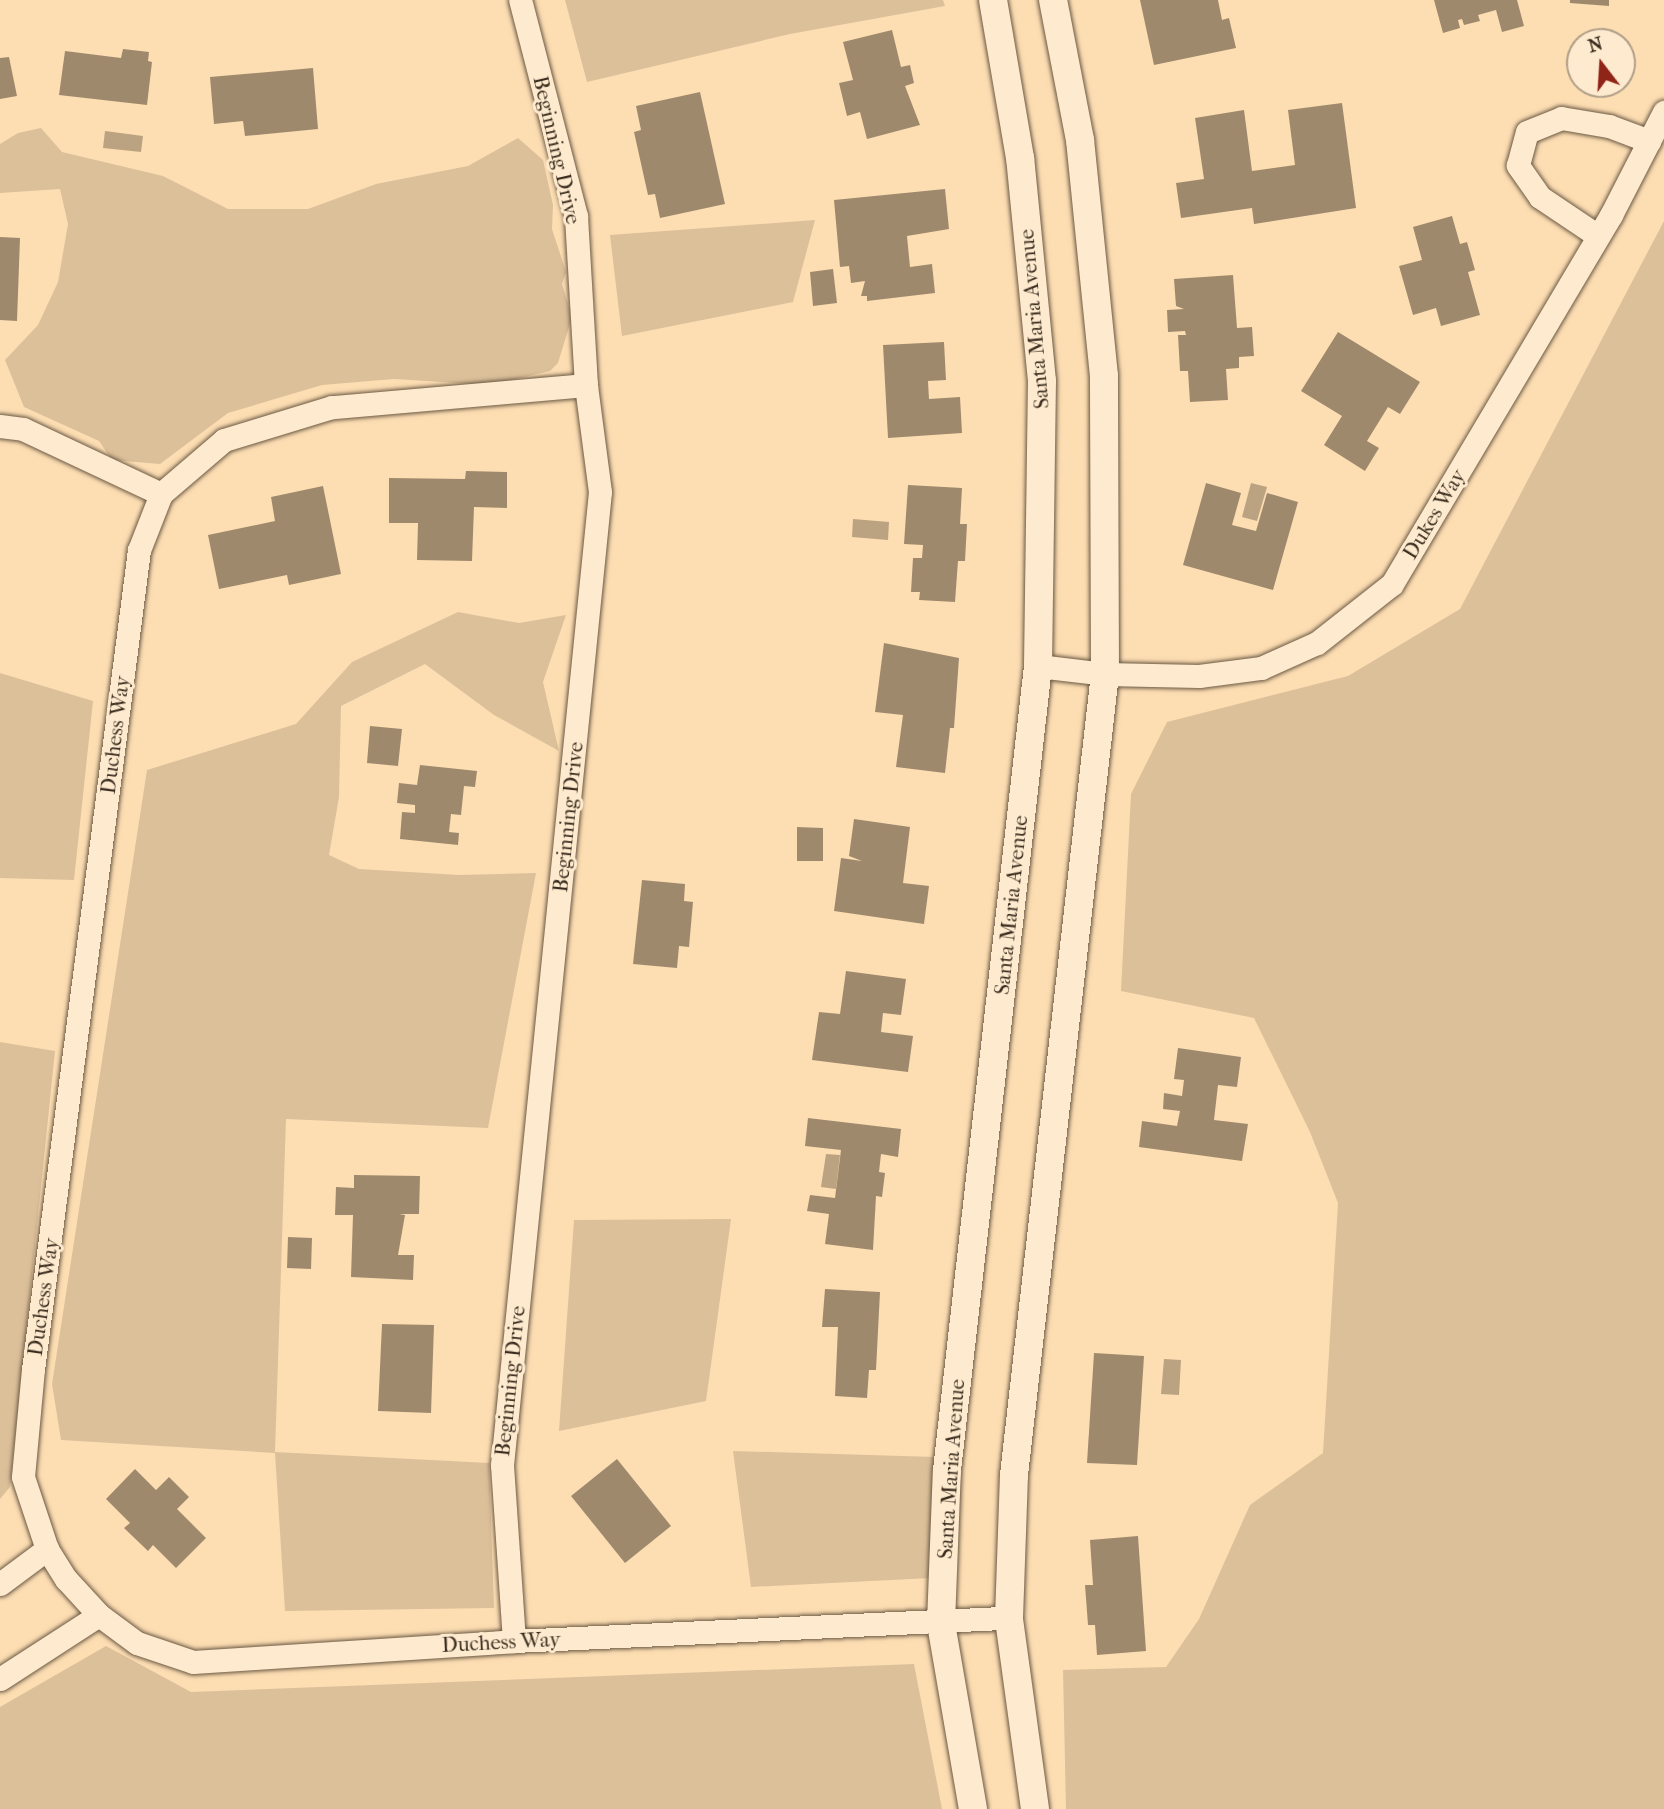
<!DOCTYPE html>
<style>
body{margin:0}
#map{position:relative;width:1664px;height:1809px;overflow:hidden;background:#fddeb3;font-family:"IM FELL French Canon",serif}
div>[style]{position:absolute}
.green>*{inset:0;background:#dcc09a}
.water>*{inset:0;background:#bba281}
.building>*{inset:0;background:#9f896c}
.roads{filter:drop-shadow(0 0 2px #6b5944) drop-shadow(0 0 2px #6b5944)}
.minor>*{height:23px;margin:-11.5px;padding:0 11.5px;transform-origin:11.5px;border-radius:11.5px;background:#feeace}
.tertiary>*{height:28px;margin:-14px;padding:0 14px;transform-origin:14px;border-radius:14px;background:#feeace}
span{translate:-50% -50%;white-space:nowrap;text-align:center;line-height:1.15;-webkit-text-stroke:6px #feeace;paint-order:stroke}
.street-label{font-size:21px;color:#3a2d1f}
.north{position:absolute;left:1566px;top:28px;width:70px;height:70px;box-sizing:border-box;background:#feeace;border:2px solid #b09e88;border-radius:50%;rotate:343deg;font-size:19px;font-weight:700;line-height:28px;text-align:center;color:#3a2d1f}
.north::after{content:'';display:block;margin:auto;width:24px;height:32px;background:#8f2418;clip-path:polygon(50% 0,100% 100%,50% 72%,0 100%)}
</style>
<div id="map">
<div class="green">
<i style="clip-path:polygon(565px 0,943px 0,945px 6px,790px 34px,587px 82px)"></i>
<i style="clip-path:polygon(41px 128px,62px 152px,163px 176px,228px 209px,308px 209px,376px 184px,468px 166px,518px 138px,543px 160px,553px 205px,552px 229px,566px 272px,562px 284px,572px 317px,558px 363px,550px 371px,490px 385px,394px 379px,322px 385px,228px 413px,160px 464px,112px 460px,99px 441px,24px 407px,5px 360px,38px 325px,58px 282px,68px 224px,60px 189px,0 193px,0 144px,18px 133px)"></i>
<i style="clip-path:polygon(815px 220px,793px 302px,622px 336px,610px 235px)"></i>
<i style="clip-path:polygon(1664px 221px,1664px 1809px,1066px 1809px,1063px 1670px,1166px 1667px,1199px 1619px,1250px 1505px,1323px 1453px,1338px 1203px,1310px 1132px,1254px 1018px,1121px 991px,1131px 794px,1167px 722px,1348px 676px,1460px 609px)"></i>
<i style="clip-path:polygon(458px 612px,519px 623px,566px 615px,543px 682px,559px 751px,494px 715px,425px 664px,341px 706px,339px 797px,329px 855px,359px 869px,459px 875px,536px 873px,488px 1128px,286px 1119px,275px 1452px,489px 1463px,494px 1608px,285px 1611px,275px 1453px,61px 1440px,52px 1384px,147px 770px,296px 724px,352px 662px)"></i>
<i style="clip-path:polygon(0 673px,93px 701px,74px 880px,0 878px)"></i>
<i style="clip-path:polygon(0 1042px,55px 1051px,10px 1487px,0 1499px)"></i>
<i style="clip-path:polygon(731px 1219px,706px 1401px,559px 1431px,574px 1220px)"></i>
<i style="clip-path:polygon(733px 1451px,935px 1457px,931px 1578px,751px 1587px)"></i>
<i style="clip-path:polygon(106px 1646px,191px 1692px,914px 1664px,942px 1809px,0 1809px,0 1707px)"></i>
</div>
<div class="water">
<i style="clip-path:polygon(105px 131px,143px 136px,141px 152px,103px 148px)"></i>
<i style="clip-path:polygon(1251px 483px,1267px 487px,1257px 521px,1242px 517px)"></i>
<i style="clip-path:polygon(853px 519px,889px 522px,888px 540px,852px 537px)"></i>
<i style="clip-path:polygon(826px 1154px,840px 1155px,836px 1189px,821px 1187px)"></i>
<i style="clip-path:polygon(1164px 1359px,1181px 1360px,1179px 1395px,1161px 1394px)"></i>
</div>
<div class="building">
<i style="clip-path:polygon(1140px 0,1218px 0,1222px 20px,1229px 18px,1236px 48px,1154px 65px)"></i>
<i style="clip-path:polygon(1434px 0,1517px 0,1524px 26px,1502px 32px,1496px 10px,1478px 15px,1480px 21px,1464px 25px,1462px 19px,1458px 20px,1460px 28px,1443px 33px)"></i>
<i style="clip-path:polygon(1570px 0,1609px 0,1609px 6px,1570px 3px)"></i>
<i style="clip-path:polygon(892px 30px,901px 67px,910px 65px,914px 83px,905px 86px,920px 125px,867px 139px,860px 112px,847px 116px,839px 83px,853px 80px,843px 42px)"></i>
<i style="clip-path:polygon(123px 49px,149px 52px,148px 61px,152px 62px,147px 105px,59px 95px,65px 51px,121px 58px)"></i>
<i style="clip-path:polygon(9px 57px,17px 96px,0 99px,0 58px)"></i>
<i style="clip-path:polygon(313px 68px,318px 129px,245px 136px,243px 121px,214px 124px,210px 77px)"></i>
<i style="clip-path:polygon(700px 92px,725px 204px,660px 218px,655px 194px,648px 195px,634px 132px,641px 130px,636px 106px)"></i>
<i style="clip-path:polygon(1342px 103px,1356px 208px,1254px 224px,1252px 208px,1181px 218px,1176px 183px,1204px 179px,1195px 118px,1244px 110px,1252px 171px,1295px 165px,1288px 110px)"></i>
<i style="clip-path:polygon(945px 189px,949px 229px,907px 236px,910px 267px,932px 264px,935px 293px,867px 301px,867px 296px,861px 296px,865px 281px,851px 283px,849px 266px,840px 267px,834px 200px)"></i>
<i style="clip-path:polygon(1452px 216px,1460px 244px,1467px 242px,1475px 270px,1468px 272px,1480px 315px,1441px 326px,1436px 308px,1413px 315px,1399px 266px,1422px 260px,1413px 227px)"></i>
<i style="clip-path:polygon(0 237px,20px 238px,17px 321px,0 320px)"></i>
<i style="clip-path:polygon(833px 269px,837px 303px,813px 306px,810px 272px)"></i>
<i style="clip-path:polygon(1233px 275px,1237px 328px,1252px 327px,1254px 356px,1239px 357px,1239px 368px,1226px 369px,1228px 400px,1190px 402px,1188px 371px,1180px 371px,1178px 335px,1186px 335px,1185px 331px,1168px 332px,1167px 310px,1184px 309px,1176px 306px,1174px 279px)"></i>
<i style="clip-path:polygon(1338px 332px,1420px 382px,1400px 414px,1388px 407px,1367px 441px,1379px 448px,1365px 471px,1324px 445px,1342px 416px,1301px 391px)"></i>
<i style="clip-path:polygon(944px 342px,946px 380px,928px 381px,929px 399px,960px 397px,962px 433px,888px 438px,883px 345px)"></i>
<i style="clip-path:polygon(466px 471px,507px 472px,507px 508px,474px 507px,472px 561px,417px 560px,418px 523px,389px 523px,389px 478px,465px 479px)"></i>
<i style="clip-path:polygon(1206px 483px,1241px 493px,1232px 525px,1256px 531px,1267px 493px,1298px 502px,1273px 590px,1183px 565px)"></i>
<i style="clip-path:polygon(908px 485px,962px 488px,960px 524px,967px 524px,965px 561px,958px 561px,955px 602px,919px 600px,920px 592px,911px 592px,913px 558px,922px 558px,923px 545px,904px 544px)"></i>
<i style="clip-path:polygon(323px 486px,341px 574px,289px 585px,287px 575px,219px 589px,208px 535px,275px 521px,271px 497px)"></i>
<i style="clip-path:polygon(884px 643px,959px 658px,954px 728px,950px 728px,945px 773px,896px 767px,903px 715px,875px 712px)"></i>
<i style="clip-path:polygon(370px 726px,402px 729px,398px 766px,367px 763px)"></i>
<i style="clip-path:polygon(420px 765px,477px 771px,475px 787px,464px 786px,461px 815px,451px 814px,449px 832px,459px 833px,458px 845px,400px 839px,402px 812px,415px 813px,415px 805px,397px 803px,399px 783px,417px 785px)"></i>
<i style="clip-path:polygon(854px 819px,910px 827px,903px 883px,929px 886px,924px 924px,834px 911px,841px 858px,862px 861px,849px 856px)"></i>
<i style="clip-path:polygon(797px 827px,823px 828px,823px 861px,797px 861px)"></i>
<i style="clip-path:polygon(642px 880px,685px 884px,684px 901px,693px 902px,689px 947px,679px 946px,677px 968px,633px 964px)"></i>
<i style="clip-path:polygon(846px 971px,906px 979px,901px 1015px,883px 1013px,881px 1032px,913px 1036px,908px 1072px,812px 1060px,819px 1012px,840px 1014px)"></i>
<i style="clip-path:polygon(1178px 1048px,1241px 1057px,1237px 1087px,1218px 1085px,1214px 1120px,1248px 1124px,1242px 1161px,1139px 1147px,1142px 1121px,1177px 1126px,1180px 1111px,1163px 1109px,1164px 1093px,1182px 1096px,1184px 1080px,1174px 1079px)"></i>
<i style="clip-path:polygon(808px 1118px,901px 1129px,898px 1157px,881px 1154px,879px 1172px,885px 1173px,882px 1197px,876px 1196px,873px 1250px,825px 1244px,829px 1214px,807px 1211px,810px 1195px,835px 1198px,841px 1150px,805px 1146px)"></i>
<i style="clip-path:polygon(354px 1175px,420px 1176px,419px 1214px,399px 1214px,405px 1215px,398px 1255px,414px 1255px,413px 1280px,351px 1277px,353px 1215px,335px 1215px,336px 1187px,354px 1188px)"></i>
<i style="clip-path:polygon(288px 1237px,312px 1238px,311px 1269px,287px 1268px)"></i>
<i style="clip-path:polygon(825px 1289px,880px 1292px,876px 1370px,869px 1370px,867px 1398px,835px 1396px,838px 1327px,822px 1327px)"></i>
<i style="clip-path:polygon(382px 1324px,434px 1325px,431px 1413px,378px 1411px)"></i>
<i style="clip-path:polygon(1094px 1353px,1144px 1356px,1137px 1465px,1087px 1463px)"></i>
<i style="clip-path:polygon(617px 1459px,671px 1526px,625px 1563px,571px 1496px)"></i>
<i style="clip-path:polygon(135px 1469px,156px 1490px,169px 1477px,189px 1497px,177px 1509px,206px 1538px,176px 1568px,153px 1545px,148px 1551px,124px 1528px,130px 1523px,106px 1499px)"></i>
<i style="clip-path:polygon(1138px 1536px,1146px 1651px,1097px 1655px,1095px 1625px,1088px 1625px,1085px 1585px,1093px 1585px,1090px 1540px)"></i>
</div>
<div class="roads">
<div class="minor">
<i style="left:1598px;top:236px;width:70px;rotate:-146.1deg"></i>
<i style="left:1540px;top:197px;width:39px;rotate:-125deg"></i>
<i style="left:1518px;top:165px;width:34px;rotate:-75deg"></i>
<i style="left:1527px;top:132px;width:37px;rotate:-22deg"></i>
<i style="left:1561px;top:118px;width:49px;rotate:9.5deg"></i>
<i style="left:1609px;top:126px;width:43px;rotate:20.6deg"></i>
<i style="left:586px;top:385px;width:255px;rotate:175deg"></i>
<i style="left:332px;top:407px;width:113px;rotate:163deg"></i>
<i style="left:224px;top:440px;width:83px;rotate:139.4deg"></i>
<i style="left:161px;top:494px;width:60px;rotate:111.4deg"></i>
<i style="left:139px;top:550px;width:826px;rotate:97.37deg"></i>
<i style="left:33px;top:1369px;width:108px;rotate:95.3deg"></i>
<i style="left:23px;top:1477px;width:76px;rotate:71.6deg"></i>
<i style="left:47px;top:1549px;width:36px;rotate:58deg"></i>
<i style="left:66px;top:1579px;width:49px;rotate:47.5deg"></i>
<i style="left:99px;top:1615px;width:47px;rotate:36.4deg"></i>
<i style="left:137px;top:1643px;width:59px;rotate:18.7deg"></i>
<i style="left:193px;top:1662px;width:322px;rotate:-3.7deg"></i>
<i style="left:514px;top:1641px;width:496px;rotate:-2.7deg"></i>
<i style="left:0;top:426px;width:23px;rotate:7deg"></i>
<i style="left:23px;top:429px;width:153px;rotate:25.2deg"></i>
<i style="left:1038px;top:666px;width:67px;rotate:6.8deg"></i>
<i style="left:1105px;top:674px;width:94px;rotate:1.2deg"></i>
<i style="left:1199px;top:676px;width:63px;rotate:-7.4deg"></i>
<i style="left:1261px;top:668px;width:61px;rotate:-24.1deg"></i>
<i style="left:1317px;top:643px;width:95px;rotate:-38.2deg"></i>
<i style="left:1392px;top:584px;width:429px;rotate:-59.3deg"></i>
<i style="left:1611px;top:215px;width:116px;rotate:-62.8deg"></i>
<i style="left:0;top:1584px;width:59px;rotate:-36.7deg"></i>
<i style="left:514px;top:1641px;width:176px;rotate:-93.9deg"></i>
<i style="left:502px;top:1465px;width:978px;rotate:-84.25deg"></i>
<i style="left:600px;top:492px;width:108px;rotate:-97.5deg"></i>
<i style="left:586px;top:385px;width:169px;rotate:-93.4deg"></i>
<i style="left:576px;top:216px;width:223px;rotate:-104.5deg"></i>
<i style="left:0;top:1679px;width:118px;rotate:-32.9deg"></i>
</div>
<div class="tertiary">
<i style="left:973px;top:1809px;width:189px;rotate:-99.8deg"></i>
<i style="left:941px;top:1623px;width:153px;rotate:-87.8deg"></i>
<i style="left:947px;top:1470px;width:809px;rotate:-83.54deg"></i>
<i style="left:1038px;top:666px;width:285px;rotate:-89.2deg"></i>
<i style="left:1042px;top:381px;width:224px;rotate:-95.6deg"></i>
<i style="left:1020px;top:158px;width:160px;rotate:-99.7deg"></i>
<i style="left:1035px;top:1809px;width:193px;rotate:-97.8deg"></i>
<i style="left:1009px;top:1618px;width:143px;rotate:-88deg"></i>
<i style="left:1014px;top:1475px;width:806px;rotate:-83.52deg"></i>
<i style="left:1105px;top:674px;width:298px;rotate:-90.2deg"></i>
<i style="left:1104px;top:376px;width:237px;rotate:-95.8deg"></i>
<i style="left:1080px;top:140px;width:143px;rotate:-100.9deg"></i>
</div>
</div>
<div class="street-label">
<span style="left:557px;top:150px;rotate:77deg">Beginning Drive</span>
<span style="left:1034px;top:319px;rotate:-95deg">Santa Maria Avenue</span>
<span style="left:1434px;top:514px;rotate:-59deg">Dukes Way</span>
<span style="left:115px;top:735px;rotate:-83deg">Duchess Way</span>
<span style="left:568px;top:817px;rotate:-84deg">Beginning Drive</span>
<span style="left:1011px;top:905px;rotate:-84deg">Santa Maria Avenue</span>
<span style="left:43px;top:1297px;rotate:-82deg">Duchess Way</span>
<span style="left:510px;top:1381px;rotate:-84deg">Beginning Drive</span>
<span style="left:951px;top:1469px;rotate:-86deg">Santa Maria Avenue</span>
<span style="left:501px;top:1642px;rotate:-3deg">Duchess Way</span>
</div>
<div class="north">N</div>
</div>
